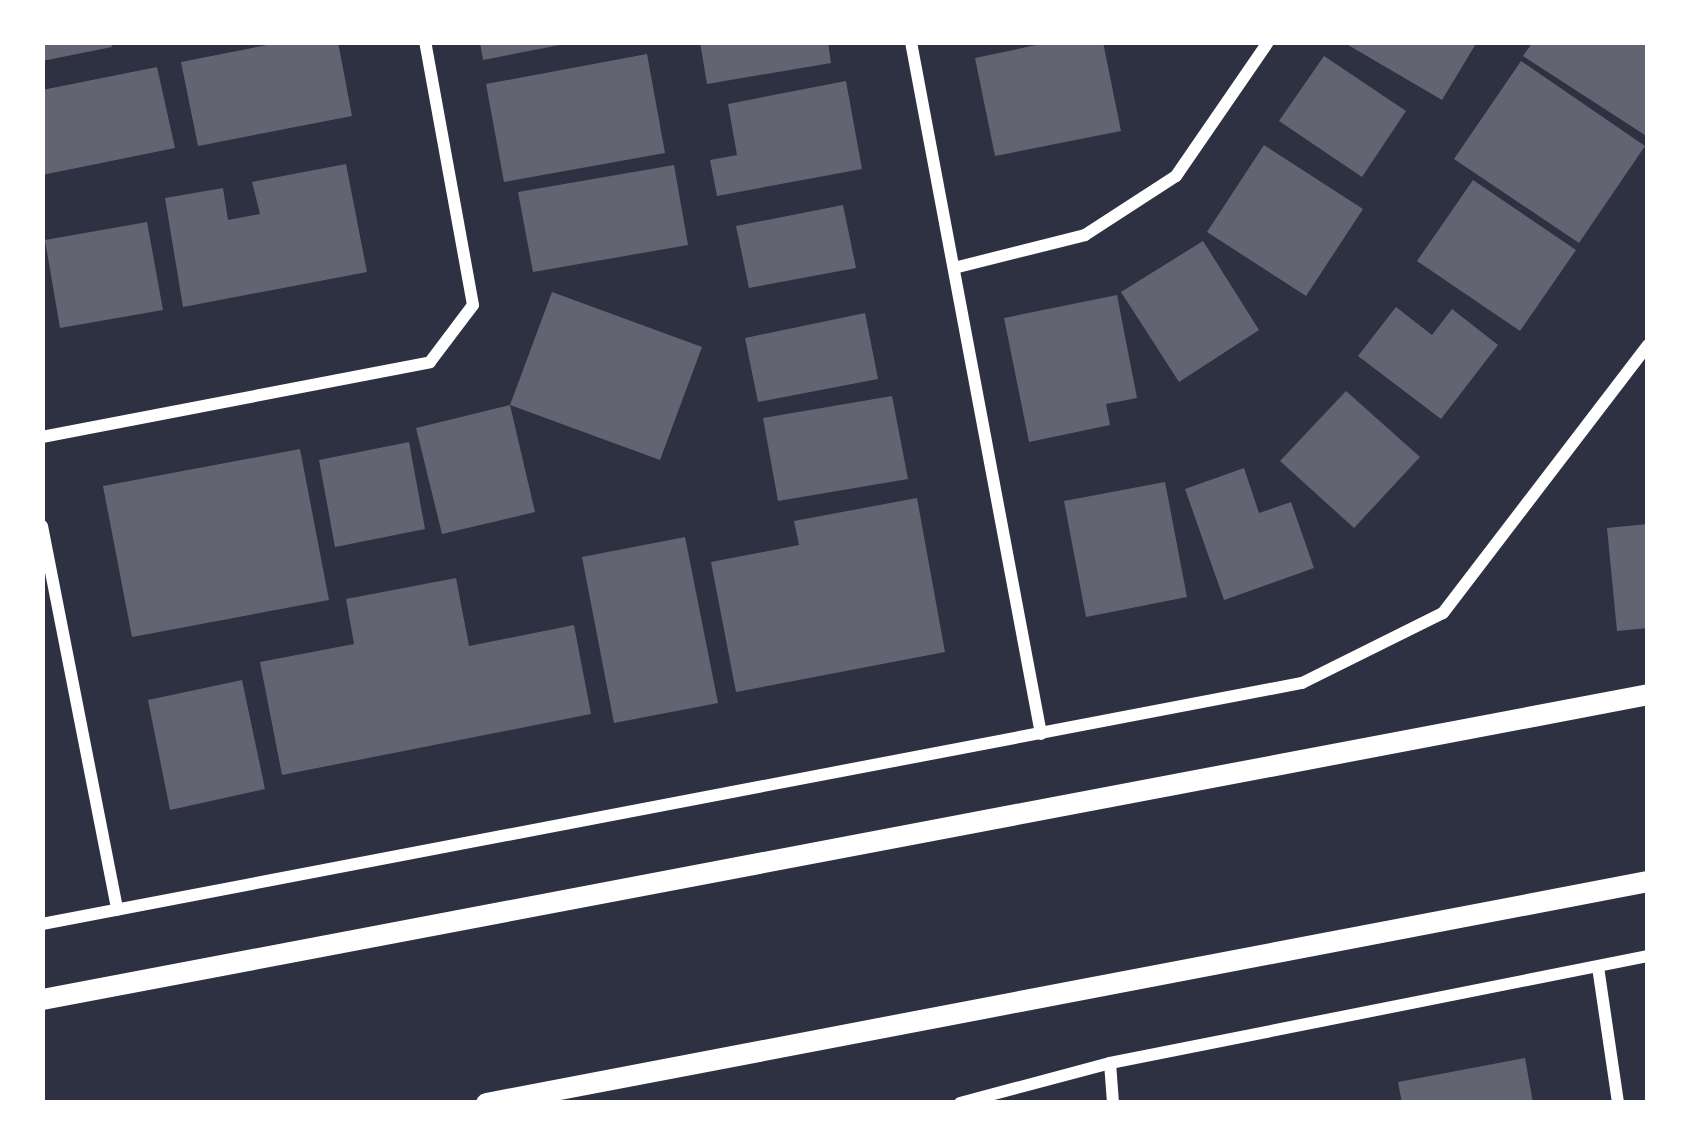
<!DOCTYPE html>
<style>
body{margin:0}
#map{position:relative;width:1690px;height:1145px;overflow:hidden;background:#2d3142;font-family:Ubuntu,sans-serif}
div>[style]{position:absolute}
.building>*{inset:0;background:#626471}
.minor>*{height:12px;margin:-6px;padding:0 6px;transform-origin:6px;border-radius:6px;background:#fff}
.tertiary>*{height:21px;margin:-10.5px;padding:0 10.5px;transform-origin:10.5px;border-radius:10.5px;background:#fff}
span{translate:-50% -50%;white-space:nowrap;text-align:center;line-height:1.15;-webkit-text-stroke:9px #fff;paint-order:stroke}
.frame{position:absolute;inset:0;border:45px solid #fff;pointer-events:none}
</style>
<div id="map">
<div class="building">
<i style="clip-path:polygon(42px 42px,111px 42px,112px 47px,42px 61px)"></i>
<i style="clip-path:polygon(282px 42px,338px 42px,352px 116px,198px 146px,181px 62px)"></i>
<i style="clip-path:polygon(480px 42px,565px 42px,565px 44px,483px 60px)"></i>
<i style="clip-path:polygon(700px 42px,828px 42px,831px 63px,707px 84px)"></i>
<i style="clip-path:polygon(1051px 42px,1103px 42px,1121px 131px,995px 156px,975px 58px)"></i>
<i style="clip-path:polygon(1343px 42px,1477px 42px,1442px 100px)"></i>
<i style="clip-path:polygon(1533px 42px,1648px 42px,1648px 137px,1523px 56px)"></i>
<i style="clip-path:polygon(647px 54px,665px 153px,504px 182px,486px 84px)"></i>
<i style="clip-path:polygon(1324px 56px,1406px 111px,1362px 177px,1279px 121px)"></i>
<i style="clip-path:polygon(1521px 61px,1645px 146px,1579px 243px,1454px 159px)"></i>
<i style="clip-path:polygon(157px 67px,175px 148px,42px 175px,42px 90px)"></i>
<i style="clip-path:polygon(846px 81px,862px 169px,717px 196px,710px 160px,737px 155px,728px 104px)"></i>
<i style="clip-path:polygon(1264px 145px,1363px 209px,1306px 296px,1207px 232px)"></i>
<i style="clip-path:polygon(346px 164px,367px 272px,183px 307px,165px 198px,223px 188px,228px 220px,260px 214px,252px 182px)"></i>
<i style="clip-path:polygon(674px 165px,688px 245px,533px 272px,518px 192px)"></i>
<i style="clip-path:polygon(1473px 180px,1576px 250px,1520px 331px,1417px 261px)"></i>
<i style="clip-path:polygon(843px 205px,856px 268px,749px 288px,736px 226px)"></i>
<i style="clip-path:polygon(147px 222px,163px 310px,60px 328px,45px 240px)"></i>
<i style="clip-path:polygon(1203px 241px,1259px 330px,1179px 382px,1121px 292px)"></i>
<i style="clip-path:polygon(552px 292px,702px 347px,660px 460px,510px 405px,535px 512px,442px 534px,416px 428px,510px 405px)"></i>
<i style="clip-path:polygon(1117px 295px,1137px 398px,1106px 404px,1110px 425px,1029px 442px,1004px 318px)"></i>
<i style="clip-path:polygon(1396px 307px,1432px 335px,1452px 309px,1498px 345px,1441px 419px,1358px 356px)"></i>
<i style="clip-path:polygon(865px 313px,878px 379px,758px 402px,745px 338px)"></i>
<i style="clip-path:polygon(1346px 391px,1420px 457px,1354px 528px,1280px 461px)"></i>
<i style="clip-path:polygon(892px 396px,908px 479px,778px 501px,763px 418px)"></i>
<i style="clip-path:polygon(409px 442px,425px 529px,335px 547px,319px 460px)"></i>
<i style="clip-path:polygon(300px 449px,329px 600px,132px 637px,103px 486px)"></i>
<i style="clip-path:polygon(1244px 468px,1259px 513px,1291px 502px,1314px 568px,1224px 600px,1185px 489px)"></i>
<i style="clip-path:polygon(1165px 482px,1187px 597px,1086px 617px,1064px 501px)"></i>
<i style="clip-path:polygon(917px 498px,945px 652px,736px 692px,711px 562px,799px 545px,794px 521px)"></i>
<i style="clip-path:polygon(1648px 524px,1648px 628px,1617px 631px,1607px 528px)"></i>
<i style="clip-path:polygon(685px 537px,718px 703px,614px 723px,582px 557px)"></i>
<i style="clip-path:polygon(456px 578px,469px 646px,574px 625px,591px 714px,282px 775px,260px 662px,354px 644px,346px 599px)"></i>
<i style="clip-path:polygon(242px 680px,265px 789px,170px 810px,148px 700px)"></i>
<i style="clip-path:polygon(1525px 1058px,1533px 1103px,1402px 1103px,1398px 1082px)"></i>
</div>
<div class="minor">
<i style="left:911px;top:42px;width:704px;rotate:79.36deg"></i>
<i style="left:954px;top:268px;width:135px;rotate:-14.1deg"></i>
<i style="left:1085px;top:235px;width:108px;rotate:-33deg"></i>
<i style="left:1176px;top:176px;width:163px;rotate:-55.5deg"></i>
<i style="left:42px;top:437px;width:395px;rotate:-10.9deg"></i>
<i style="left:430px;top:362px;width:71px;rotate:-53deg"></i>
<i style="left:473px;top:305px;width:267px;rotate:-100.3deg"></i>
<i style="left:42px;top:526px;width:391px;rotate:78.9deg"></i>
<i style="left:42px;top:924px;width:1283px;rotate:-10.83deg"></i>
<i style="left:1302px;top:683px;width:157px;rotate:-26.4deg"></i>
<i style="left:1443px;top:613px;width:337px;rotate:-52.6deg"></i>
<i style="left:1598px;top:967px;width:137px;rotate:81.6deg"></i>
<i style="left:1110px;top:1063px;width:40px;rotate:85.7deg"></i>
<i style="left:960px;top:1103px;width:155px;rotate:-14.9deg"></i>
<i style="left:1110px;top:1063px;width:549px;rotate:-11.25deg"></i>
</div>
<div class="tertiary">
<i style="left:42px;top:999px;width:1635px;rotate:-10.75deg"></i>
<i style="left:486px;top:1103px;width:1183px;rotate:-10.82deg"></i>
</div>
<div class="frame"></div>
</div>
